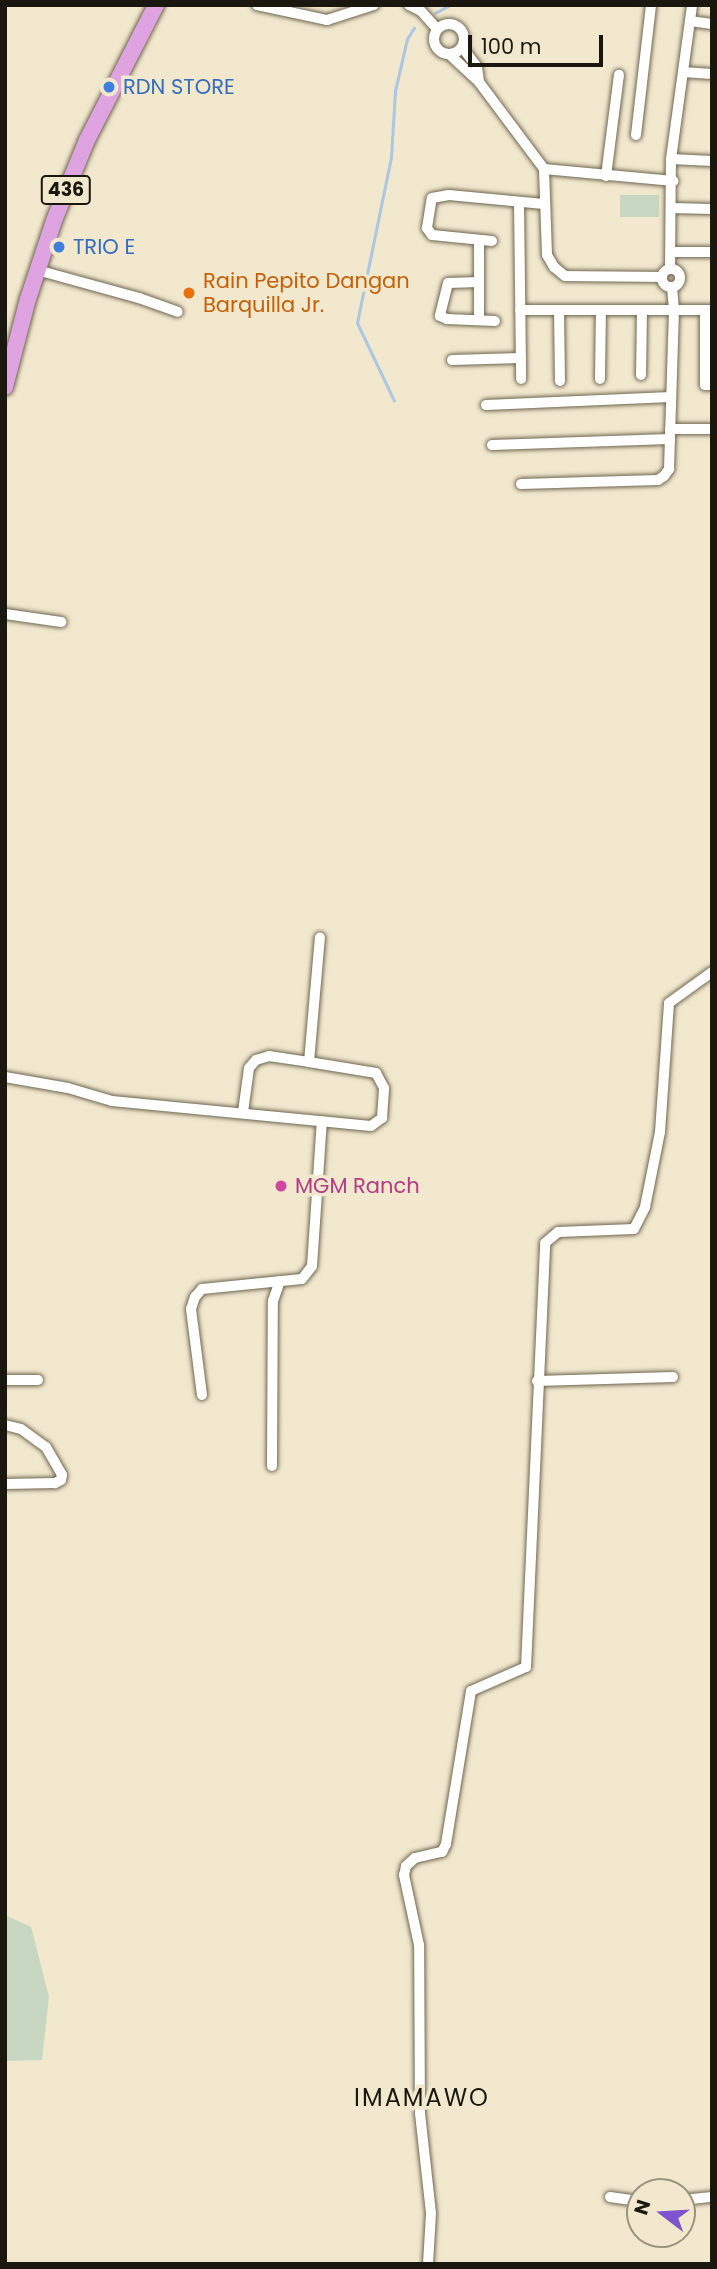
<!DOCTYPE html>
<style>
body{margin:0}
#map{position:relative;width:717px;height:2269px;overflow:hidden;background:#f1e8ce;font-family:Poppins,sans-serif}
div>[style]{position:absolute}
.green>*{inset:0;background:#c8d7c1}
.stream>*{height:2.5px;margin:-1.25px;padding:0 1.25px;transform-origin:1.25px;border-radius:1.25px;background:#acc7e1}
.roads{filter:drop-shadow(0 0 2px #6f6650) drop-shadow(0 0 2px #6f6650)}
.street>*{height:10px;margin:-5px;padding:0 5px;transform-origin:5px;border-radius:5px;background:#fff}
.street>.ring{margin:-5px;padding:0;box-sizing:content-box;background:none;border:10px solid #fff;border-radius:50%}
.primary>*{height:16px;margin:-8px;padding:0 8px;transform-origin:8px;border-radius:8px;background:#dea3e0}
.dots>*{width:19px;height:19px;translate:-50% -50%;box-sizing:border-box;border:4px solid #f1e8ce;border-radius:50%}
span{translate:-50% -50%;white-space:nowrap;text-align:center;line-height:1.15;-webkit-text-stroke:7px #f1e8ce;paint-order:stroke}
.shield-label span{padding:2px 5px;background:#f1e8ce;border:2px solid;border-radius:5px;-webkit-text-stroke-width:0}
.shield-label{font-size:19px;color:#1a170e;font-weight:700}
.shop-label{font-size:21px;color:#366cbe}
.left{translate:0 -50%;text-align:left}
.food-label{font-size:21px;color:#c56008}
.hotel-label{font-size:21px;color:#b23c85}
.quarter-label{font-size:24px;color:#1a170e;letter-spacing:2px}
.frame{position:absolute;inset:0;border:7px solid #1a170e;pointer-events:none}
.north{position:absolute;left:626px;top:2178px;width:70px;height:70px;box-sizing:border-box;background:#f1e8ce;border:2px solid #9b9481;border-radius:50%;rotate:287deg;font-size:19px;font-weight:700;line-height:28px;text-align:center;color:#1a170e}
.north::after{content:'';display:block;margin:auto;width:24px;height:32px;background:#7e55cf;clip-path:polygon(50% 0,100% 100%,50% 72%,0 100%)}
.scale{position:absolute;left:468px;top:35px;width:135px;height:32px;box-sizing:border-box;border:4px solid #1a170e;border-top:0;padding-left:9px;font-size:21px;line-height:24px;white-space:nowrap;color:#1a170e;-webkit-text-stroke:5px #f1e8ce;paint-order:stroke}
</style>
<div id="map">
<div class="green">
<i style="clip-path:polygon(620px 195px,659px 195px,659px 217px,620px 217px)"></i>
<i style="clip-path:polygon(5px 1915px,31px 1927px,49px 1997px,42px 2060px,5px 2061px)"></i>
</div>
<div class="stream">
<i style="left:435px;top:13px;width:17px;rotate:-28deg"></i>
<i style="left:394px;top:401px;width:86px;rotate:-115.4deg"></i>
<i style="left:357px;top:323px;width:169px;rotate:-78.4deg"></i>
<i style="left:391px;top:157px;width:66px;rotate:-86.5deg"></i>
<i style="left:395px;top:91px;width:53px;rotate:-77deg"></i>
<i style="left:407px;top:39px;width:13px;rotate:-58deg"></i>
</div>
<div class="roads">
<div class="street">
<i style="left:257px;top:5px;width:72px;rotate:12.1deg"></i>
<i style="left:327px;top:20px;width:49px;rotate:-17.7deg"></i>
<i style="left:409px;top:5px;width:13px;rotate:27deg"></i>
<i style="left:421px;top:11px;width:24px;rotate:48deg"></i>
<i style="left:690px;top:21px;width:22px;rotate:8deg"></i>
<i class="ring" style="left:434px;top:24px;width:20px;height:20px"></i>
<i style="left:462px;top:47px;width:25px;rotate:53deg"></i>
<i style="left:477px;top:67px;width:15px;rotate:82deg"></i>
<i style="left:449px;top:54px;width:41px;rotate:43deg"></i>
<i style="left:479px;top:82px;width:109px;rotate:53.2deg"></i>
<i style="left:544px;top:169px;width:86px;rotate:88deg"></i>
<i style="left:547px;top:255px;width:14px;rotate:60deg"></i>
<i style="left:554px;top:267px;width:14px;rotate:39deg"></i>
<i style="left:565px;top:276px;width:97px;rotate:0.6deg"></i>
<i style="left:683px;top:72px;width:29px;rotate:4deg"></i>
<i style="left:636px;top:135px;width:131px;rotate:-83.4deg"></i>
<i style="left:671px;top:159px;width:41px;rotate:2.8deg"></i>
<i style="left:544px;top:169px;width:130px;rotate:5.3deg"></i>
<i style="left:606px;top:176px;width:102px;rotate:-82.7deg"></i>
<i style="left:519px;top:203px;width:176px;rotate:89.3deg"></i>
<i style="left:671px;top:208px;width:41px;rotate:1.4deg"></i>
<i style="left:479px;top:240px;width:80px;rotate:90deg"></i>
<i style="left:492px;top:241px;width:60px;rotate:-174.3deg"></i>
<i style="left:432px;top:235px;width:9px;rotate:-126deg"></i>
<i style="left:427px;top:228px;width:30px;rotate:-81deg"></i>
<i style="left:432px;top:198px;width:17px;rotate:-10deg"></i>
<i style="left:449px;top:195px;width:95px;rotate:5.4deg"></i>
<i style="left:672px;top:252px;width:40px"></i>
<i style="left:670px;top:268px;width:109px;rotate:-89.5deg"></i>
<i style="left:671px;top:159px;width:155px;rotate:-82.2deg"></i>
<i class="ring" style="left:662px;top:269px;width:8px;height:8px"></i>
<i style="left:37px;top:270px;width:106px;rotate:15.4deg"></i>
<i style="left:139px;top:298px;width:41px;rotate:19.7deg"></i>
<i style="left:479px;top:282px;width:31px;rotate:178deg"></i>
<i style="left:448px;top:283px;width:34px;rotate:104deg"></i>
<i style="left:440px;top:316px;width:8px;rotate:23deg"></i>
<i style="left:447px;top:319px;width:48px;rotate:2.4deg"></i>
<i style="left:520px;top:310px;width:192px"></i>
<i style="left:559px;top:310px;width:71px;rotate:89.2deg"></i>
<i style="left:705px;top:310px;width:75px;rotate:90deg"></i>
<i style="left:705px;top:385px;width:7px"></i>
<i style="left:452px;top:360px;width:69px;rotate:-1.7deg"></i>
<i style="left:641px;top:375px;width:65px;rotate:-89.1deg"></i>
<i style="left:600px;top:379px;width:69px;rotate:-89.2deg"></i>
<i style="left:486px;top:405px;width:185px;rotate:-2.5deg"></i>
<i style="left:670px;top:429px;width:42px"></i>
<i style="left:492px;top:445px;width:178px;rotate:-1.9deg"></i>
<i style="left:521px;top:484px;width:137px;rotate:-1.7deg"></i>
<i style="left:658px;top:480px;width:7px;rotate:-34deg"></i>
<i style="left:664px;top:476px;width:9px;rotate:-54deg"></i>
<i style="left:669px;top:469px;width:159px;rotate:-88.2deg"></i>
<i style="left:674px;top:310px;width:23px;rotate:-95deg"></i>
<i style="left:5px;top:614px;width:57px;rotate:8.1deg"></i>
<i style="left:5px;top:1077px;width:64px;rotate:9.9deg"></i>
<i style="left:68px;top:1088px;width:46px;rotate:16.5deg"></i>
<i style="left:112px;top:1101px;width:260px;rotate:5.5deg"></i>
<i style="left:371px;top:1126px;width:14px;rotate:-36deg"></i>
<i style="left:382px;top:1118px;width:30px;rotate:-86deg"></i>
<i style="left:384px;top:1088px;width:17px;rotate:-118deg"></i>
<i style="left:376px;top:1073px;width:68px;rotate:-170.7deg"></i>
<i style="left:309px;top:1062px;width:125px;rotate:-85deg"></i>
<i style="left:243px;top:1112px;width:44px;rotate:-82.2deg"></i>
<i style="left:249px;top:1068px;width:11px;rotate:-49deg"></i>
<i style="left:256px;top:1060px;width:14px;rotate:-17deg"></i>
<i style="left:269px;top:1056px;width:40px;rotate:8.5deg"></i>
<i style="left:5px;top:1380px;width:33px"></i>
<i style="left:537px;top:1381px;width:136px;rotate:-1.7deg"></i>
<i style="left:202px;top:1395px;width:87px;rotate:-97.3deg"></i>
<i style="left:191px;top:1309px;width:13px;rotate:-72deg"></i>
<i style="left:195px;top:1297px;width:11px;rotate:-49deg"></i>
<i style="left:202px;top:1289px;width:100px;rotate:-5.7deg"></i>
<i style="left:302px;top:1279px;width:16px;rotate:-52deg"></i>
<i style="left:312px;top:1266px;width:145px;rotate:-86.1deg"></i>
<i style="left:5px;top:1425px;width:16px;rotate:14deg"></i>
<i style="left:21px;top:1429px;width:31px;rotate:36deg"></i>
<i style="left:46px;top:1447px;width:32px;rotate:60deg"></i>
<i style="left:62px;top:1475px;width:5px;rotate:101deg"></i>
<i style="left:61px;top:1480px;width:7px;rotate:153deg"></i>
<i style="left:55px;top:1483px;width:50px;rotate:178.9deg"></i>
<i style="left:272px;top:1466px;width:165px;rotate:-89.7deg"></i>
<i style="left:273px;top:1301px;width:21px;rotate:-71deg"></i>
<i style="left:610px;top:2197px;width:30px;rotate:8deg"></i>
<i style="left:682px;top:2200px;width:30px;rotate:-6deg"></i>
<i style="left:428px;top:2264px;width:51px;rotate:-86.6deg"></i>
<i style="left:431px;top:2213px;width:101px;rotate:-96.3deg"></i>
<i style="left:420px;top:2113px;width:168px;rotate:-90.3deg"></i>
<i style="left:419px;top:1945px;width:72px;rotate:-102.1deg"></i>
<i style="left:404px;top:1875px;width:9px;rotate:-77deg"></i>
<i style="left:406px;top:1866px;width:12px;rotate:-42deg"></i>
<i style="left:415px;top:1858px;width:28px;rotate:-13deg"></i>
<i style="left:442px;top:1852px;width:9px;rotate:-63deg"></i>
<i style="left:446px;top:1844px;width:155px;rotate:-80.7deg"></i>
<i style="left:471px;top:1691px;width:60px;rotate:-23.6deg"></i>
<i style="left:526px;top:1667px;width:424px;rotate:-87.4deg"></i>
<i style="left:545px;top:1243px;width:17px;rotate:-40deg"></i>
<i style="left:558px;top:1232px;width:76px;rotate:-2.3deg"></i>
<i style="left:634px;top:1229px;width:25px;rotate:-63deg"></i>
<i style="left:645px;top:1207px;width:76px;rotate:-78.7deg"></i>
<i style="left:660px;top:1132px;width:129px;rotate:-86deg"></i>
<i style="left:669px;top:1003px;width:53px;rotate:-35.8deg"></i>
</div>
<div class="primary">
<i style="left:5px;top:387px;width:91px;rotate:-75.4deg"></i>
<i style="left:28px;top:299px;width:85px;rotate:-71.6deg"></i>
<i style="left:55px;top:218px;width:84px;rotate:-67.7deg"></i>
<i style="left:87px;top:140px;width:152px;rotate:-62.9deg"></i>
</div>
</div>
<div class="dots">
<i style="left:109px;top:87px;background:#3f7fe0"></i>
<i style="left:59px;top:247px;background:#3f7fe0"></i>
<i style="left:189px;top:293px;background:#e8710a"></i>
<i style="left:281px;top:1186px;background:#d1479c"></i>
</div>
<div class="shield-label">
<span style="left:66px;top:190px">436</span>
</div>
<div class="shop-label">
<span class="left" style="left:123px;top:87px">RDN STORE</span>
<span class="left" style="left:73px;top:247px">TRIO E</span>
</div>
<div class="food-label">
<span class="left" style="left:203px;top:293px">Rain Pepito Dangan<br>Barquilla Jr.</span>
</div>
<div class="hotel-label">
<span class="left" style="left:295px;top:1186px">MGM Ranch</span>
</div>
<div class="quarter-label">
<span style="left:422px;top:2098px">IMAMAWO</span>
</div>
<div class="frame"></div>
<div class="north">N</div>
<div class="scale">100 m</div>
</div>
